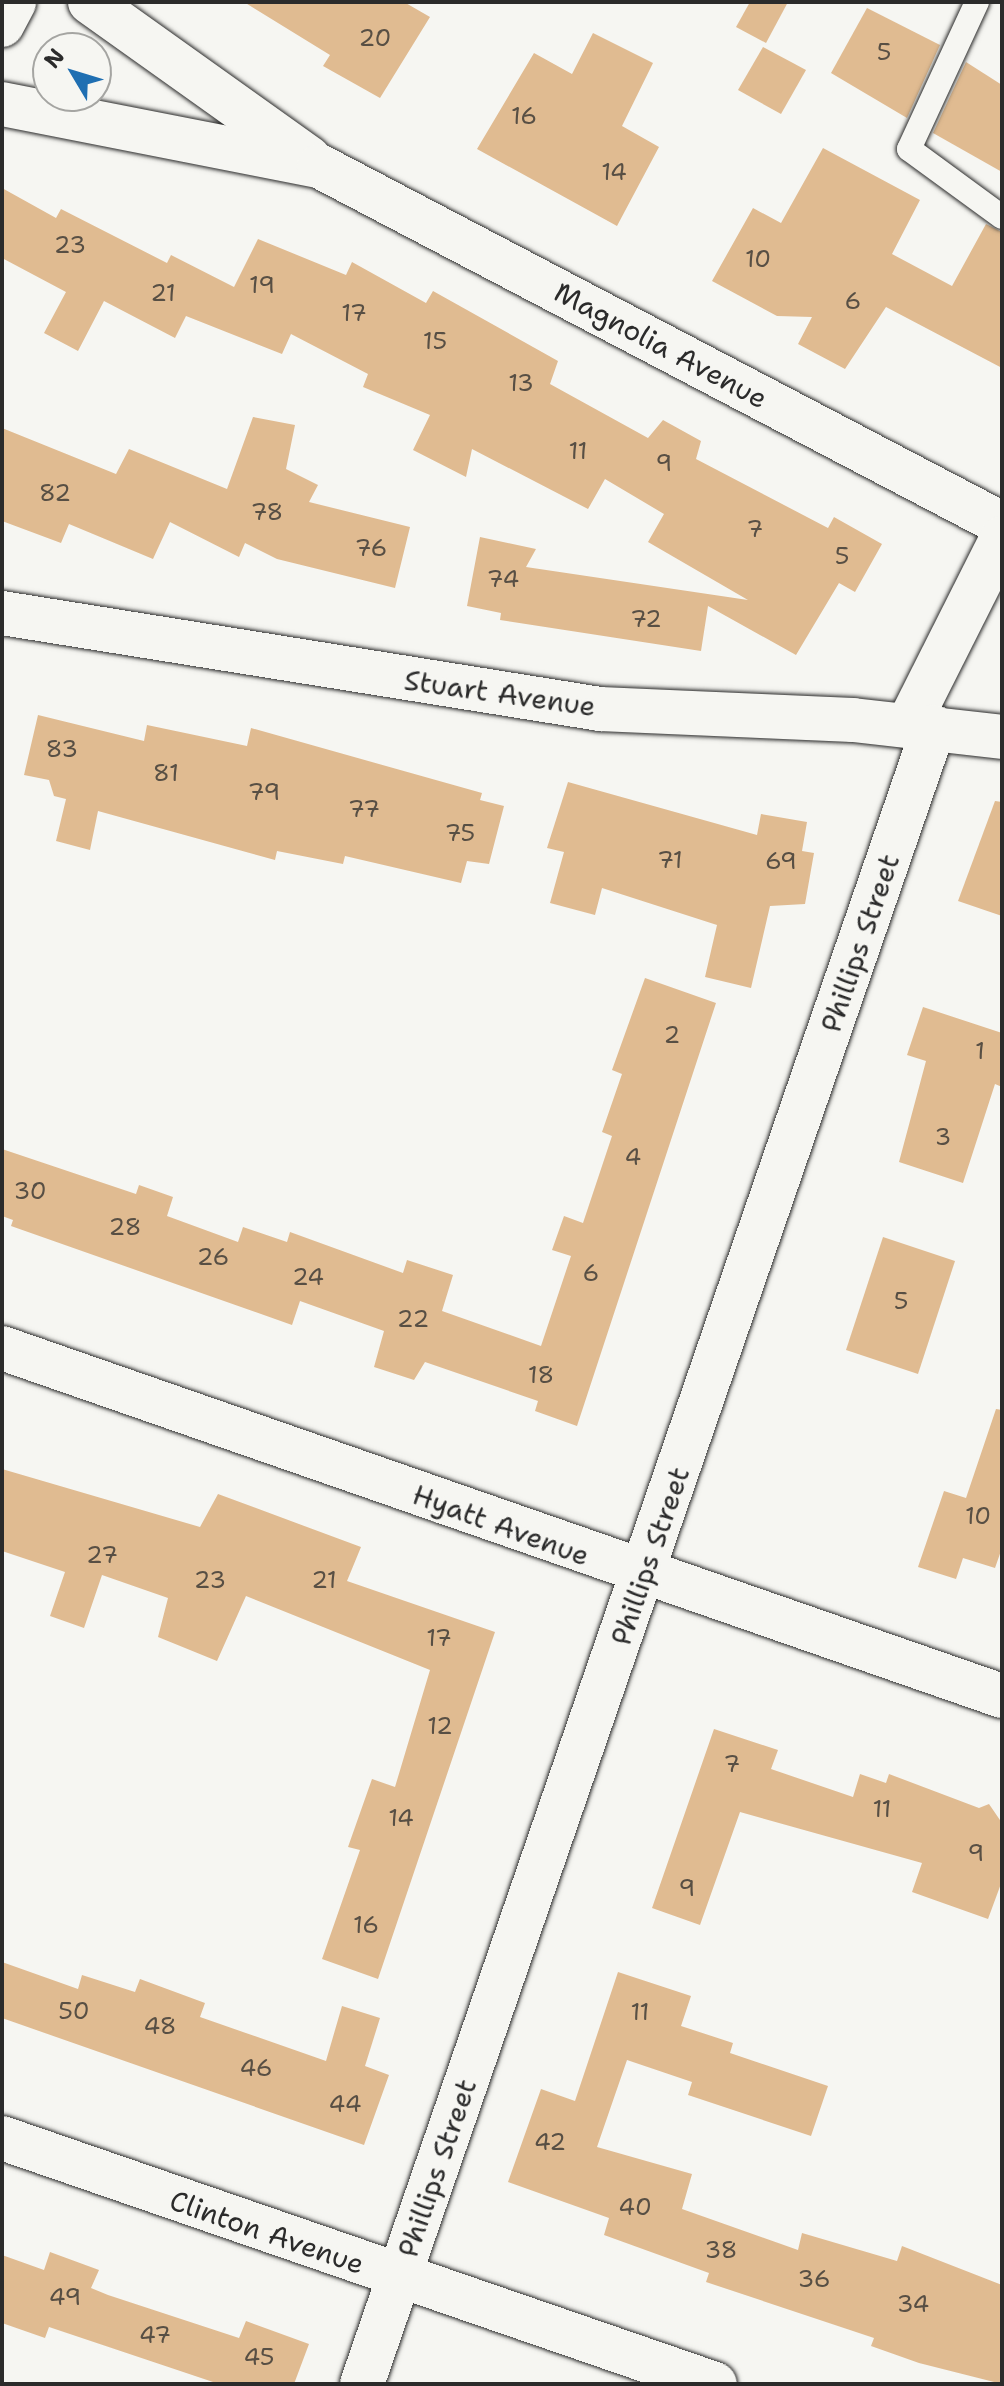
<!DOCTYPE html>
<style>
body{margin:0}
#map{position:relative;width:1004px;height:2386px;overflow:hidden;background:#f6f6f2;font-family:"Shantell Sans",sans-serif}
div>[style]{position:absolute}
.building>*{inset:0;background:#e0bb91}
.roads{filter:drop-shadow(0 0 2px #2b2b2b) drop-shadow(0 0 2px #2b2b2b)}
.service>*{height:24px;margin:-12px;padding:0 12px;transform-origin:12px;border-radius:12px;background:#f6f6f2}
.minor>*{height:44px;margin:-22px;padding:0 22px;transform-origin:22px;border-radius:22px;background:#f6f6f2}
.tertiary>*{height:44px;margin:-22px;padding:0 22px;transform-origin:22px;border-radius:22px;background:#f6f6f2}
span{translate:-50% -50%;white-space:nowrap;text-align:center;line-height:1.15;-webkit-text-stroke:6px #f6f6f2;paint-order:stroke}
.number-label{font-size:24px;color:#584f44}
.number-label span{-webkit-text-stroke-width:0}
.street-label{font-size:28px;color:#2b2b2b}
.frame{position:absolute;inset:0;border:4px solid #2b2b2b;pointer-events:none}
.north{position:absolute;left:32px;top:32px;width:80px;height:80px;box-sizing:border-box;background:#f6f6f2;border:2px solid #a5a5a2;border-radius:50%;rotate:308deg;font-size:22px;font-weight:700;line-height:32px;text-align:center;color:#2b2b2b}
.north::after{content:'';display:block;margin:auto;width:28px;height:36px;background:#1f6fb2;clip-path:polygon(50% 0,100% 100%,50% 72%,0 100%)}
</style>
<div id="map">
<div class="building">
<i style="clip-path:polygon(244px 2px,404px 2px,430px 17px,380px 98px,323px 66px,330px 55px)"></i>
<i style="clip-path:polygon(750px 2px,788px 2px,766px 43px,736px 27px)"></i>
<i style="clip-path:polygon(867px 8px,940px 45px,907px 118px,831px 73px)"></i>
<i style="clip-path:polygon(593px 33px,653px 63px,622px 126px,659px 147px,617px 226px,477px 149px,534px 53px,572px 74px)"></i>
<i style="clip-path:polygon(763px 47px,806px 70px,781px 114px,738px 90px)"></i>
<i style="clip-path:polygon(966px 62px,1002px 85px,1002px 172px,933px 133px)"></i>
<i style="clip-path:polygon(823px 148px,920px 200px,892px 254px,952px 286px,986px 224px,1002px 232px,1002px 368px,886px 307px,845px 369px,798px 344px,812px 317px,777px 316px,712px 281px,753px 208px,781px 223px)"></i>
<i style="clip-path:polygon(2px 188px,56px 218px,61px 209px,167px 263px,171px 255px,234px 287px,258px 239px,346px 275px,352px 262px,426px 303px,433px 291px,558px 361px,550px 384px,648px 438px,663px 420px,701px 441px,696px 459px,828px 528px,834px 517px,882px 544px,855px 592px,839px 583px,796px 655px,708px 606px,701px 651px,500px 620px,501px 613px,467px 606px,480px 537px,536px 549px,526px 567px,748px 600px,648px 542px,664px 514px,605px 479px,588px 509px,472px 449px,466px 477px,413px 450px,430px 415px,363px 387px,368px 374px,291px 334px,282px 354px,186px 316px,175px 338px,104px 301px,78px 351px,44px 333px,66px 292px,2px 258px)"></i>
<i style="clip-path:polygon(253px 417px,295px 425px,286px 469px,318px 485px,309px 502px,410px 527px,395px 588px,277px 559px,245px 543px,239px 557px,170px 522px,153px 559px,69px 524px,61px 543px,2px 521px,2px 428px,116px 474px,129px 449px,227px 489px)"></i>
<i style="clip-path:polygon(38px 715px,144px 741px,147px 725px,247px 746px,251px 728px,482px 793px,480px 800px,504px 806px,489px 864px,467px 861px,461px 883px,345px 856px,343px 864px,277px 851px,275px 860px,98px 811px,90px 850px,56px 841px,66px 799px,54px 796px,49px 780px,24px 775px)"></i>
<i style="clip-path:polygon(568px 782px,757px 835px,761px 814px,807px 822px,802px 851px,814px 853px,805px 904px,770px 906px,751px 988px,705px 977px,717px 925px,602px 888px,595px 915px,550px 903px,564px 852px,547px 848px)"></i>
<i style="clip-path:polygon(995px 801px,1002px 802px,1002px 916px,958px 901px)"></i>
<i style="clip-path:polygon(645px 978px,716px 1003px,577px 1426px,535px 1411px,538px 1401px,425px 1362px,414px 1380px,374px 1367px,384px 1331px,300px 1301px,292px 1325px,11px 1226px,13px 1220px,2px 1216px,2px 1149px,136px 1194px,139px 1185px,173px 1197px,167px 1216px,238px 1242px,243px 1227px,287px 1242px,290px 1232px,403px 1273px,407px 1260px,453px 1275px,442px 1311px,541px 1346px,571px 1256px,552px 1250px,564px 1216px,583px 1223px,612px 1136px,602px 1132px,622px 1074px,612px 1070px)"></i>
<i style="clip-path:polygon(923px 1007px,1002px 1033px,1002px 1087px,995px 1084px,963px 1183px,899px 1162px,926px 1061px,907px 1055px)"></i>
<i style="clip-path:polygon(883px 1237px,955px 1261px,918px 1374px,846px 1350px)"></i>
<i style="clip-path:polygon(996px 1409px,1002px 1410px,1002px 1548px,995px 1568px,963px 1558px,956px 1579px,918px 1567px,944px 1491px,966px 1498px)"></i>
<i style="clip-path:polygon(2px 1469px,200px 1527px,218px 1494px,361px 1547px,347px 1581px,495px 1632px,378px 1979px,322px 1959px,360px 1850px,348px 1847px,372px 1779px,395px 1787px,430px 1670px,246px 1596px,217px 1661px,158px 1637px,168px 1598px,102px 1575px,84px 1628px,50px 1616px,65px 1572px,2px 1551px)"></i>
<i style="clip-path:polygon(714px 1729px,778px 1750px,771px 1769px,853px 1797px,860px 1774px,886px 1783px,889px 1774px,979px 1808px,989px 1804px,1002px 1823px,1002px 1881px,988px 1919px,912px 1892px,922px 1863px,740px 1812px,700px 1925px,652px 1908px)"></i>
<i style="clip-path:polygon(2px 1962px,78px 1989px,82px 1975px,135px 1992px,140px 1979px,205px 2003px,200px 2017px,326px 2061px,342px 2006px,380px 2018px,365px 2066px,389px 2075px,364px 2145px,2px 2018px)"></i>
<i style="clip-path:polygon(618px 1972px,691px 1996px,681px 2026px,733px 2043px,730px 2053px,828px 2086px,811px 2136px,688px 2095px,692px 2082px,627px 2060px,597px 2147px,692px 2174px,682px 2209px,798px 2250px,802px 2233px,897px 2261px,902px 2246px,1002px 2285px,1002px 2384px,919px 2363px,871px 2346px,874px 2338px,706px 2282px,709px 2273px,604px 2235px,609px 2218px,508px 2182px,541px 2089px,575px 2101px)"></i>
<i style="clip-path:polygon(50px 2252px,99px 2270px,91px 2288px,108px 2295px,239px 2338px,246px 2321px,309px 2344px,294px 2384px,219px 2384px,49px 2327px,45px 2338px,2px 2323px,2px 2255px,44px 2270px)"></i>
</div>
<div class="roads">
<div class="service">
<i style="left:977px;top:2px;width:162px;rotate:114.8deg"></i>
<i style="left:909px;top:149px;width:115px;rotate:36.2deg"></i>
</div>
<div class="minor">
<i style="left:90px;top:2px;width:269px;rotate:35.5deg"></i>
<i style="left:2px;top:25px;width:26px;rotate:-62deg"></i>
<i style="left:2px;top:104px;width:323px;rotate:11.1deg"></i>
<i style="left:319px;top:166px;width:771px;rotate:27.66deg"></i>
<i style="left:908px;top:725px;width:209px;rotate:-63.3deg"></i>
<i style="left:2px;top:1348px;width:1059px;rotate:19.19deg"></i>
<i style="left:2px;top:2138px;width:754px;rotate:19.04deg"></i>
<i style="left:362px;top:2384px;width:1753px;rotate:-70.96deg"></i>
</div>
<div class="tertiary">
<i style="left:2px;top:613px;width:606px;rotate:9.12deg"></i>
<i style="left:600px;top:709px;width:253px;rotate:2.5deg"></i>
<i style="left:853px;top:720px;width:150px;rotate:6.5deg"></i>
</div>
</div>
<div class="number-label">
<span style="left:375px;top:39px">20</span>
<span style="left:884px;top:53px">5</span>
<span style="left:524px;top:117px">16</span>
<span style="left:614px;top:173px">14</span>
<span style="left:70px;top:246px">23</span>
<span style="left:758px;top:260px">10</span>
<span style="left:262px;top:286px">19</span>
<span style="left:163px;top:294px">21</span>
<span style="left:853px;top:302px">6</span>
<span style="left:354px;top:314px">17</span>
<span style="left:435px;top:342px">15</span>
<span style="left:521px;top:384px">13</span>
<span style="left:578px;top:452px">11</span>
<span style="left:664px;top:464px">9</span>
<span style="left:55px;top:494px">82</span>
<span style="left:267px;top:513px">78</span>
<span style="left:755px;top:530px">7</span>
<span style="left:371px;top:549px">76</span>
<span style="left:842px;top:557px">5</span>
<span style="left:503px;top:580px">74</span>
<span style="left:646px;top:620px">72</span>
<span style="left:62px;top:750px">83</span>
<span style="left:166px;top:774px">81</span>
<span style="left:264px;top:793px">79</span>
<span style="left:364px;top:810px">77</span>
<span style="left:460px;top:834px">75</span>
<span style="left:670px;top:861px">71</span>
<span style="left:781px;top:862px">69</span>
<span style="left:672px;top:1036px">2</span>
<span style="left:980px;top:1052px">1</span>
<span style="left:943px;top:1138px">3</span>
<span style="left:633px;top:1158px">4</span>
<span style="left:30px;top:1192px">30</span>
<span style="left:125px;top:1228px">28</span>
<span style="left:213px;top:1258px">26</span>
<span style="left:591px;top:1274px">6</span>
<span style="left:308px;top:1278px">24</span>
<span style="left:901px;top:1302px">5</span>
<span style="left:413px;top:1320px">22</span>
<span style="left:541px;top:1376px">18</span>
<span style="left:978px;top:1517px">10</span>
<span style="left:102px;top:1556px">27</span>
<span style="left:210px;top:1581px">23</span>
<span style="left:324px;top:1581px">21</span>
<span style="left:439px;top:1639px">17</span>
<span style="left:440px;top:1727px">12</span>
<span style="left:732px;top:1765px">7</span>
<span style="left:882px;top:1810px">11</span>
<span style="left:401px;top:1819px">14</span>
<span style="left:976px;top:1854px">9</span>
<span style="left:687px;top:1889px">9</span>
<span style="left:366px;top:1926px">16</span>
<span style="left:74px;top:2012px">50</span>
<span style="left:640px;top:2013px">11</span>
<span style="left:160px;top:2027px">48</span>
<span style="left:256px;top:2069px">46</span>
<span style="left:345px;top:2105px">44</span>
<span style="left:550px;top:2143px">42</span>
<span style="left:635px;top:2208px">40</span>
<span style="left:721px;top:2251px">38</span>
<span style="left:814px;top:2280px">36</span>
<span style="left:65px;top:2298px">49</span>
<span style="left:913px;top:2305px">34</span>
<span style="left:155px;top:2336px">47</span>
<span style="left:259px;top:2358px">45</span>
</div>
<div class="street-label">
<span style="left:661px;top:345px;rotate:28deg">Magnolia Avenue</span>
<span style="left:500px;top:693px;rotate:8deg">Stuart Avenue</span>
<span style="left:860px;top:943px;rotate:-71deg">Phillips Street</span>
<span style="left:501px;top:1525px;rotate:20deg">Hyatt Avenue</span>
<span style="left:650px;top:1556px;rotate:-71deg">Phillips Street</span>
<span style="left:437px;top:2168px;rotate:-71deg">Phillips Street</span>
<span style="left:267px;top:2232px;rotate:19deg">Clinton Avenue</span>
</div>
<div class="frame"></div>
<div class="north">N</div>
</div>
